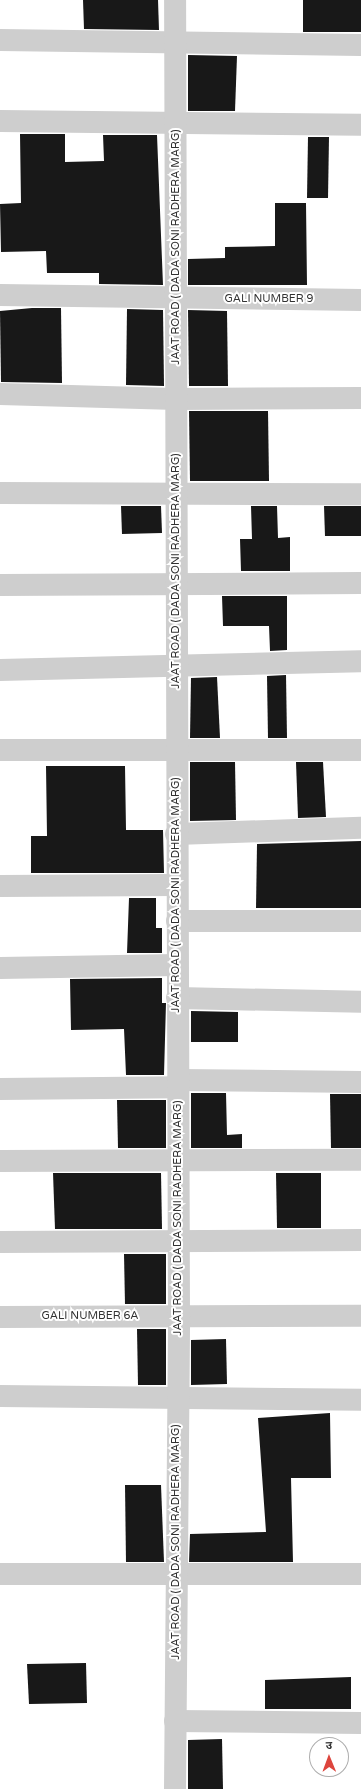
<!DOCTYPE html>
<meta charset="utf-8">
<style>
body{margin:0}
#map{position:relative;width:361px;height:1789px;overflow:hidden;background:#fff;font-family:"Varela Round","Noto Sans Devanagari",sans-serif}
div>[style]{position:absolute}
.building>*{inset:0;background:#181818}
.minor>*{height:22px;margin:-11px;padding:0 11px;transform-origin:11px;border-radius:11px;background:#cecece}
span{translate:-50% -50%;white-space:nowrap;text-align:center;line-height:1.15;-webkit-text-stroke:4px #fff;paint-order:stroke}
.street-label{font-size:11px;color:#313131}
.north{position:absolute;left:309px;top:1737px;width:40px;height:40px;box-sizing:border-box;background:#fff;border:1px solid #adadad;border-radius:50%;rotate:359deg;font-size:11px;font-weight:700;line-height:16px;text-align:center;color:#313131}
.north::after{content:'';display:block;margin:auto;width:14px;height:18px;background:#dd453d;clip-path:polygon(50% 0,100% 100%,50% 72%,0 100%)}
</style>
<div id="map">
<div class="building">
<i style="clip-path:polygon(83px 0,158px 0,159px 30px,84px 29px)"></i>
<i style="clip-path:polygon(303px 0,361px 0,361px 32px,303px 32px)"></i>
<i style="clip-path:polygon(188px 55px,237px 56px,235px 111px,188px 111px)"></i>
<i style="clip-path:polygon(20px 134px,65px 134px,65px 162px,104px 161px,103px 135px,157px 135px,163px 285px,99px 284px,99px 273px,47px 273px,46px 251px,1px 252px,0 204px,21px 203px)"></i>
<i style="clip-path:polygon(308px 137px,329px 137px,328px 198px,307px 198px)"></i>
<i style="clip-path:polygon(275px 203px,306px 203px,307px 285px,188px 285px,188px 259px,225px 258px,225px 247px,275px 246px)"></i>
<i style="clip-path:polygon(32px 308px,61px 308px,62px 383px,1px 382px,0 311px)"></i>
<i style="clip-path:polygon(127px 309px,163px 310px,164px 386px,126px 385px)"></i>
<i style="clip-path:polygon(188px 310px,227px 311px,228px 386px,189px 386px)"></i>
<i style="clip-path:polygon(268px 411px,269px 481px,190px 481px,189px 411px)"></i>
<i style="clip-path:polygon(121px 506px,161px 506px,162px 533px,122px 534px)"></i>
<i style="clip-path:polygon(251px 506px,277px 506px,278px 538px,290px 537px,290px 571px,241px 571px,240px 539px,252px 539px)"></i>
<i style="clip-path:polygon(324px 506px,361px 506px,361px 536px,325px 536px)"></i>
<i style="clip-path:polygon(222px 596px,287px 596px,287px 650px,270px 651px,269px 626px,223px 626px)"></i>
<i style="clip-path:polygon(286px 675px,287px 738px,268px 738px,267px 676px)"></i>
<i style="clip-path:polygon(217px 677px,220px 738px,190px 738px,191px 678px)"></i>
<i style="clip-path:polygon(190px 762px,235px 762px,236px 820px,190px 821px)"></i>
<i style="clip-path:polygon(296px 762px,323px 762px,326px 817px,298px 818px)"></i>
<i style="clip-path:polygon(46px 766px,125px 766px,126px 830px,163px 830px,164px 873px,31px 873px,31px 836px,47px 836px)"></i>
<i style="clip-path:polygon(361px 841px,361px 908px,256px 908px,257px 844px)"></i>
<i style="clip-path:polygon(129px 898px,156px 898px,156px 928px,162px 928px,162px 953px,127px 953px)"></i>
<i style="clip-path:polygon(162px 978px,162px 1003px,166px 1003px,164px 1075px,126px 1075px,124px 1029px,71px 1030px,70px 979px)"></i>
<i style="clip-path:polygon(191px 1011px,238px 1012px,238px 1042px,191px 1042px)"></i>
<i style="clip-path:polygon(191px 1093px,226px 1093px,227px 1135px,242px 1134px,242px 1148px,191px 1148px)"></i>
<i style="clip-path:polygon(330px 1094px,361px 1094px,361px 1148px,331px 1148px)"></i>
<i style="clip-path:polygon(117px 1100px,166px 1100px,166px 1148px,118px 1148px)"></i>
<i style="clip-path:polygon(53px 1173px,161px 1173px,162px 1229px,55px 1229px)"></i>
<i style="clip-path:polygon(276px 1173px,321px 1173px,321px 1228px,277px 1228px)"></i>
<i style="clip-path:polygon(124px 1254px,166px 1254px,166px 1304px,125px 1304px)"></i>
<i style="clip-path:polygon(137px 1329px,166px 1329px,166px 1385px,138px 1385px)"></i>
<i style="clip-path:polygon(226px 1339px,227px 1384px,191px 1385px,191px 1340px)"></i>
<i style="clip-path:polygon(330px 1413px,331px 1478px,291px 1478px,293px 1562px,189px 1562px,190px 1534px,266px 1532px,258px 1418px)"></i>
<i style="clip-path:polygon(125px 1485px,161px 1485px,164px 1562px,126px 1562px)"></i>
<i style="clip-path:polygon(86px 1663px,87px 1703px,29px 1704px,27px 1664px)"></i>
<i style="clip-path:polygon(351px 1677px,351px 1709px,265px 1709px,265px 1680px)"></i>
<i style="clip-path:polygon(222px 1739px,223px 1789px,188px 1789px,188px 1740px)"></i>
</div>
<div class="minor">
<i style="left:0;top:40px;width:361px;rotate:0.8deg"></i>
<i style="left:0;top:121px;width:361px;rotate:0.6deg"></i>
<i style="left:0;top:295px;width:361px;rotate:0.8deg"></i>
<i style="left:0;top:394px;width:176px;rotate:1.6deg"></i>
<i style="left:176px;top:399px;width:185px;rotate:-0.3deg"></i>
<i style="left:0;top:493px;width:361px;rotate:0.2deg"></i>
<i style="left:0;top:585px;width:361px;rotate:-0.3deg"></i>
<i style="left:0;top:670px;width:361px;rotate:-1.4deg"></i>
<i style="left:0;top:750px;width:361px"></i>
<i style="left:176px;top:834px;width:185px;rotate:-1.9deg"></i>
<i style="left:0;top:886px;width:176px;rotate:-0.3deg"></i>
<i style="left:177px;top:921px;width:184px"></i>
<i style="left:0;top:968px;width:177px;rotate:-1deg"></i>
<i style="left:177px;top:998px;width:184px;rotate:1.2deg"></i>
<i style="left:178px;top:1080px;width:183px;rotate:0.6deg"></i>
<i style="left:0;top:1089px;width:178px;rotate:-0.6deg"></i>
<i style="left:0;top:1161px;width:361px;rotate:-0.2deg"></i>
<i style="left:0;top:1242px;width:361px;rotate:-0.3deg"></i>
<i style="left:0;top:1317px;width:361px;rotate:-0.2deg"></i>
<i style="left:0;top:1396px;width:361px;rotate:0.6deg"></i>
<i style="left:0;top:1574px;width:361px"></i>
<i style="left:175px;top:1721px;width:186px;rotate:0.6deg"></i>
<i style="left:175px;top:1789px;width:473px;rotate:-89.5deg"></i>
<i style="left:179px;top:1316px;width:1316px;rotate:-90.17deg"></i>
</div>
<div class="street-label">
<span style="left:176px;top:247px;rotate:-90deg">JAAT ROAD ( DADA SONI RADHERA MARG)</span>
<span style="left:269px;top:299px">GALI NUMBER 9</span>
<span style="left:176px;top:571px;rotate:-90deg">JAAT ROAD ( DADA SONI RADHERA MARG)</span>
<span style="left:176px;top:895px;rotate:-90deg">JAAT ROAD ( DADA SONI RADHERA MARG)</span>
<span style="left:178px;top:1218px;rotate:-90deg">JAAT ROAD ( DADA SONI RADHERA MARG)</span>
<span style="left:90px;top:1316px">GALI NUMBER 6A</span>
<span style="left:176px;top:1542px;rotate:-90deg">JAAT ROAD ( DADA SONI RADHERA MARG)</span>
</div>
<div class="north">उ</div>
</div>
